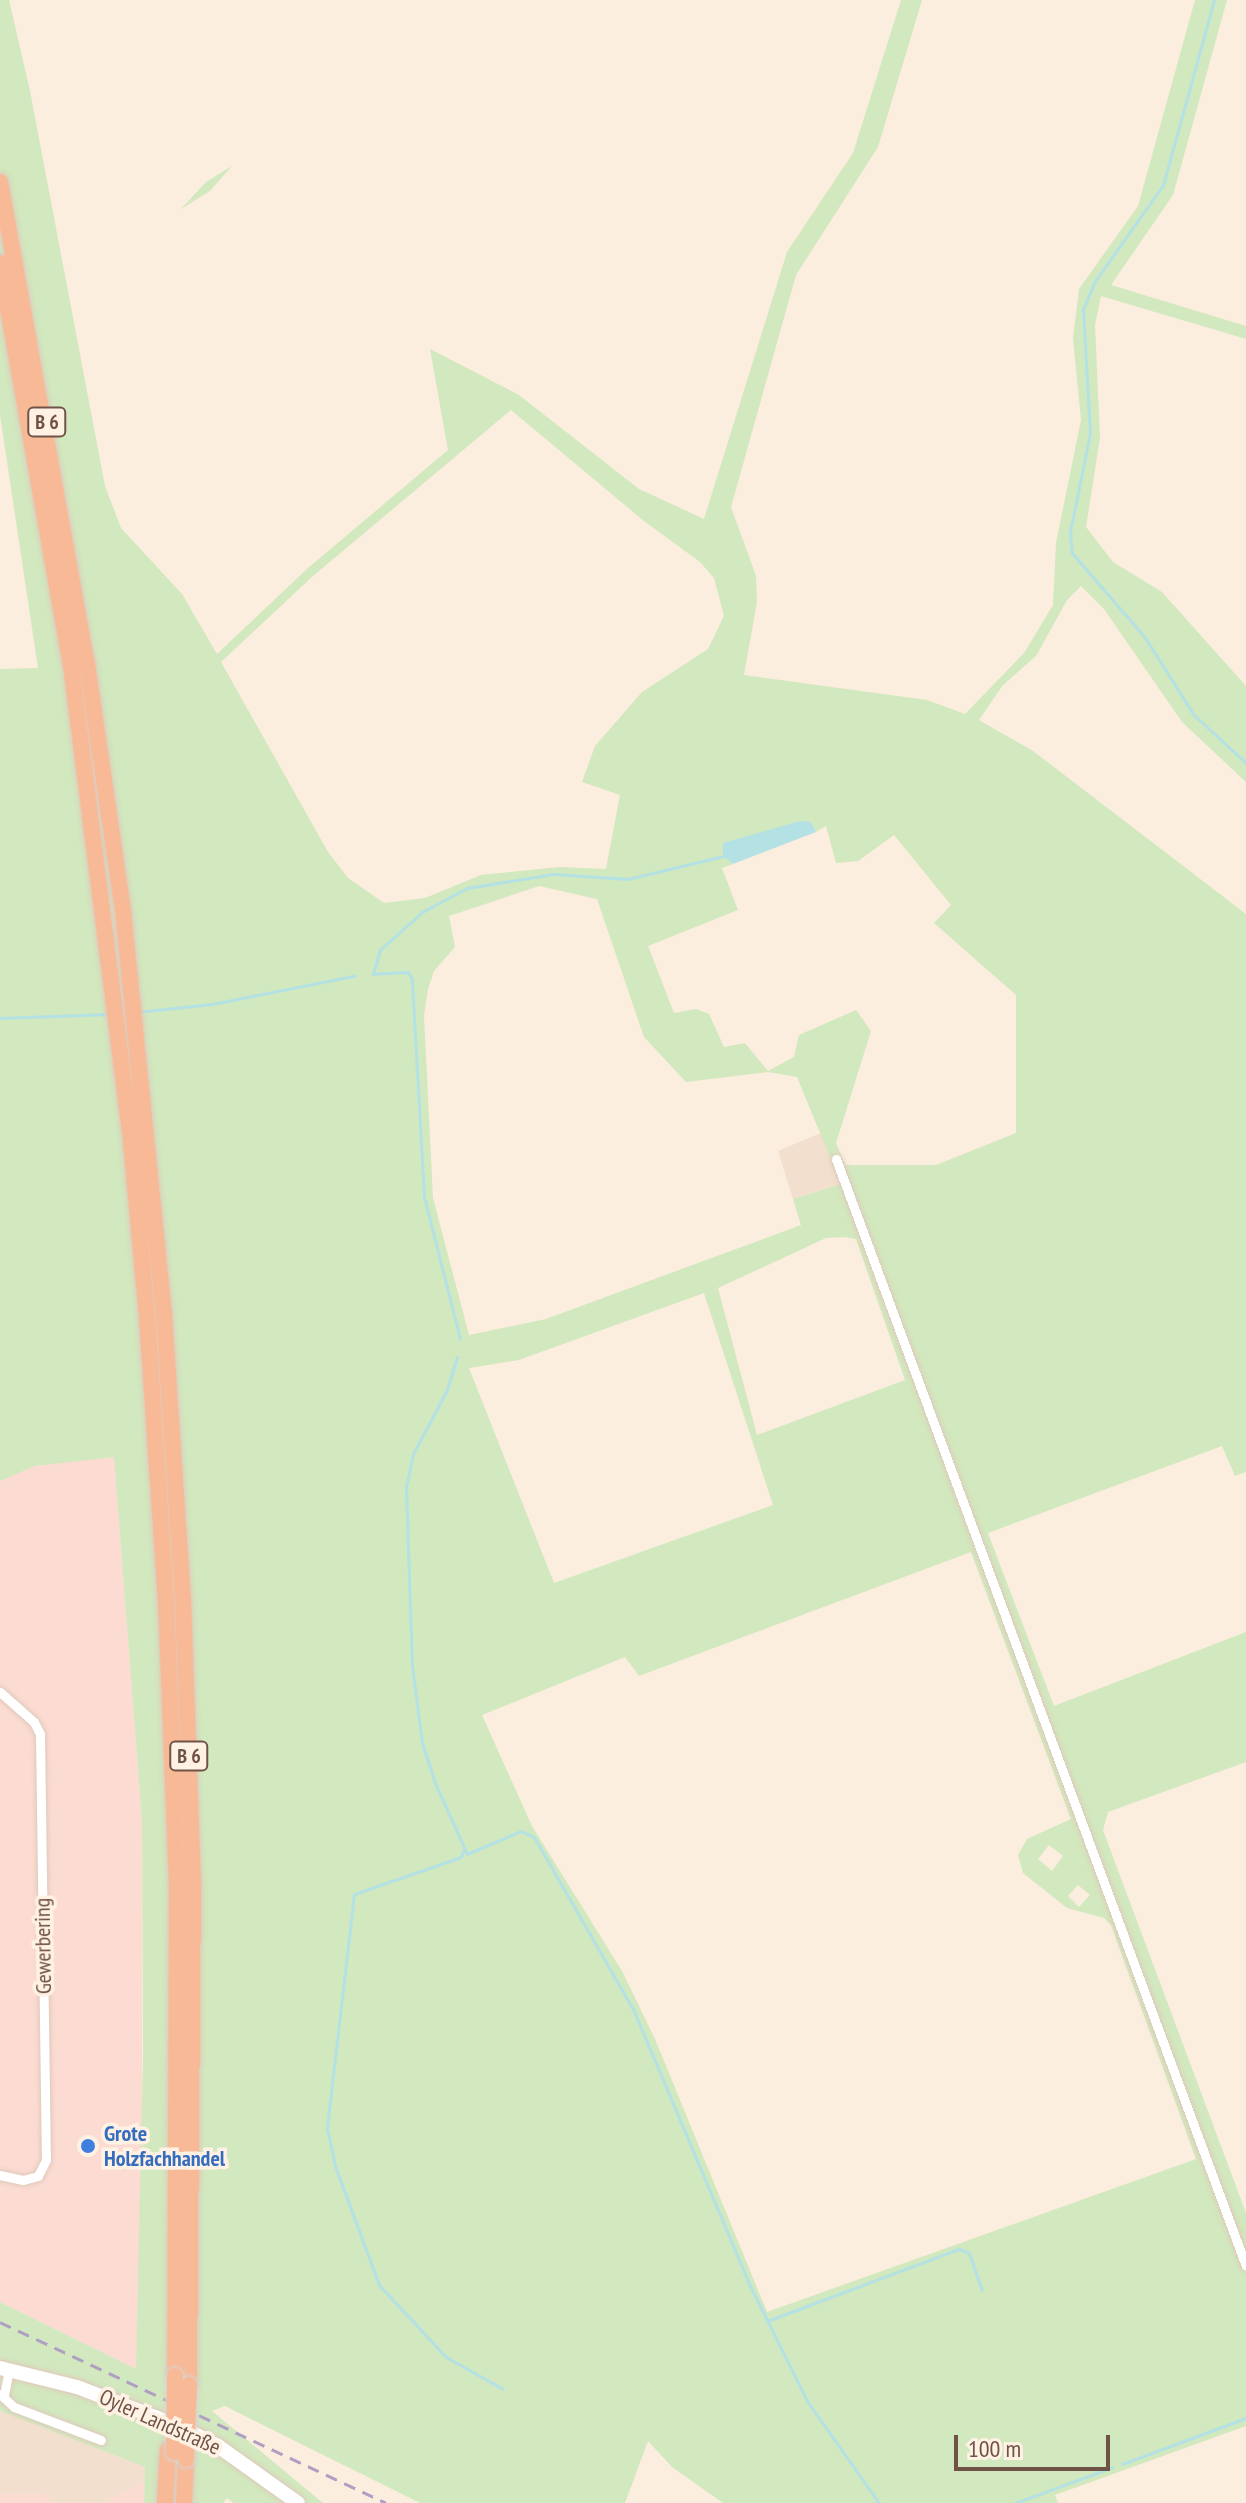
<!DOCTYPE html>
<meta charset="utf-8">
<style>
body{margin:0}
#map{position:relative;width:1246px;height:2503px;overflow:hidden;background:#fbeede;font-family:"PT Sans Narrow",sans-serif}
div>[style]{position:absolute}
.residential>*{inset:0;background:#f3dfcd}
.commercial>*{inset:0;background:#fcdbd2}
.green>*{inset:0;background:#d2e8be}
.water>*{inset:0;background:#b4e1e4}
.stream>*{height:3px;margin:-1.5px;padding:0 1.5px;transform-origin:1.5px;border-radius:1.5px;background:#b4e1e4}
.roads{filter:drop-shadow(0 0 2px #dfc9bb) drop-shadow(0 0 2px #dfc9bb)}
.minor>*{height:9px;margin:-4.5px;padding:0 4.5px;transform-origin:4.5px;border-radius:4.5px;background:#fff}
.secondary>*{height:14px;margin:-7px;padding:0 7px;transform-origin:7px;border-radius:7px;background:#fff}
.trunk>*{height:16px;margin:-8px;padding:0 8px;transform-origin:8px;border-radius:8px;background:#f8ba96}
.rail>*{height:3px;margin-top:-1.5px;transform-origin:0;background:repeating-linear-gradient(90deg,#af9fc3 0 12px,transparent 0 20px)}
.bridges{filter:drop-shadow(0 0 2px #dad2cf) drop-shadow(0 0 2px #dad2cf)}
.trunk-bridge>*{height:16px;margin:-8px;padding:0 8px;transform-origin:8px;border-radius:8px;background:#f8ba96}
.dots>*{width:22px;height:22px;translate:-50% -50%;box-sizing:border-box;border:4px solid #fff2e4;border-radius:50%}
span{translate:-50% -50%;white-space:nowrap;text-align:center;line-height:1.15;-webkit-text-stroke:7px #fff2e4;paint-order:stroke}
.shield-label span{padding:2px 6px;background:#fff2e4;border:2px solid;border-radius:6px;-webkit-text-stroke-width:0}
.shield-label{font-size:20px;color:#705347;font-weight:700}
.street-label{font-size:22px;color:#705347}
.shop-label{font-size:22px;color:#366cbe;font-weight:700}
.left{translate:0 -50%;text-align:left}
.scale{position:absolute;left:954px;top:2435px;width:156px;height:36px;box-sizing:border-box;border:4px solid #705347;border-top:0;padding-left:10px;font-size:24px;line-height:28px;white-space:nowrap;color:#705347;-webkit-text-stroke:6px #fff2e4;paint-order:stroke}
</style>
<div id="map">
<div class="residential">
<i style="clip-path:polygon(823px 1132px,841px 1184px,793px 1199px,778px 1151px)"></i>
<i style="clip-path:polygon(0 2411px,145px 2467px,145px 2481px,105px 2503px,50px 2503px,49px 2495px,0 2494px)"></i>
</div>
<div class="commercial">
<i style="clip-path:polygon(114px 1456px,142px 1821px,142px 2213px,136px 2369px,0 2302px,0 1481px,35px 1466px)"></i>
<i style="clip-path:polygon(145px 2481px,144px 2503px,105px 2503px)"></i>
<i style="clip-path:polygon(0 2494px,50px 2495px,50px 2503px,0 2503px)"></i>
</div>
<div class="green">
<i style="clip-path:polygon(evenodd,0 0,9px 0,30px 91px,105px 486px,121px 528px,182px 594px,217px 654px,308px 568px,448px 450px,430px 349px,519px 395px,639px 489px,704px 519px,787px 252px,853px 153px,901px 0,922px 0,878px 147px,796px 275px,731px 507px,756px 576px,757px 602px,744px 675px,927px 700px,965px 714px,1024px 653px,1053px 605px,1056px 543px,1081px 420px,1073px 338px,1079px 289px,1138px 206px,1195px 0,1227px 0,1173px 195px,1111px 285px,1246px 326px,1246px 339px,1101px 296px,1095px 325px,1100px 438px,1086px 527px,1113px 562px,1162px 592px,1246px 686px,1246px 782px,1182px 722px,1104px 609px,1081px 586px,1067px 600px,1036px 656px,1003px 685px,979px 720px,1033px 751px,1246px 914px,1246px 1472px,1235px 1476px,1222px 1446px,988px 1533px,1054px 1706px,1246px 1632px,1246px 1762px,1108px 1812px,1103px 1830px,1246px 2213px,1246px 2426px,1055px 2495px,1058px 2503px,723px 2503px,672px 2467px,648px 2441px,625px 2503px,420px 2503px,225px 2406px,212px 2411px,323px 2503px,233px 2503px,227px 2498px,223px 2503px,144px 2503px,145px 2467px,0 2411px,0 2302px,136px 2369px,143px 2054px,142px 1821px,114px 1457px,35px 1466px,0 1481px,0 669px,38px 668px,0 415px,0 0,511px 410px,644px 521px,700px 562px,714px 578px,724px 616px,708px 649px,642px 692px,595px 746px,582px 782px,620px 795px,606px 869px,559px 867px,481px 875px,425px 898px,384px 903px,348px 878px,328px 852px,221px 662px,313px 576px,511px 410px,0 0,811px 822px,816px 832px,826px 826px,836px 863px,858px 861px,894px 835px,951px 905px,934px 923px,1016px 995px,1016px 1133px,936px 1165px,845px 1165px,836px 1143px,871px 1031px,856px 1010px,799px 1035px,794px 1057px,768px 1071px,745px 1043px,724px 1047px,709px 1014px,696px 1009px,674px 1013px,648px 946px,738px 910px,722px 868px,733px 864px,724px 856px,811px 822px,0 0,539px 886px,597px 899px,644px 1037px,686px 1082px,768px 1072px,797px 1077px,841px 1184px,793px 1199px,801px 1225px,546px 1319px,469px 1335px,433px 1198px,424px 1016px,428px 989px,434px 971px,455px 947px,449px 916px,539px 886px,0 0,844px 1237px,856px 1239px,905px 1380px,757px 1435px,718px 1288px,826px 1238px,844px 1237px,0 0,704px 1293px,773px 1505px,554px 1583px,469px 1368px,519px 1360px,704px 1293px,0 0,971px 1552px,1071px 1819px,1027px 1839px,1018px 1855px,1023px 1873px,1067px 1908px,1104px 1918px,1111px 1925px,1196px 2159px,767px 2312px,655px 2039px,622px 1971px,532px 1826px,482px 1715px,625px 1657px,639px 1676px,971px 1552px,0 0,1049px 1845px,1063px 1856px,1052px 1871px,1038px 1859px,1049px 1845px,0 0,1078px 1885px,1090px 1895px,1079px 1907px,1068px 1896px,1078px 1885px)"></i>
<i style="clip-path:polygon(232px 166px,210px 191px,181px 209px,206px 182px)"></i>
</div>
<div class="water">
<i style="clip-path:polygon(800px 821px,811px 822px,816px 832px,733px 864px,723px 856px,723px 843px)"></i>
</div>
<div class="stream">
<i style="left:1214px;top:0;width:192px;rotate:105.4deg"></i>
<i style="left:1163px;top:185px;width:118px;rotate:125.3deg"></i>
<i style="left:1095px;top:281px;width:30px;rotate:113deg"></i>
<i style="left:1083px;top:309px;width:124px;rotate:86.8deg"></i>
<i style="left:1090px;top:433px;width:101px;rotate:101.4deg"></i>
<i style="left:1070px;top:532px;width:21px;rotate:85deg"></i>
<i style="left:1072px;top:553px;width:110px;rotate:49.1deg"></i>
<i style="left:1144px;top:636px;width:93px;rotate:57.7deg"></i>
<i style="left:1194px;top:715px;width:71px;rotate:42.7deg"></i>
<i style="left:137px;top:1012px;width:75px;rotate:-6.1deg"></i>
<i style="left:212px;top:1004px;width:145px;rotate:-11.2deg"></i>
<i style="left:0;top:1018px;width:110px;rotate:-2.1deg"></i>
<i style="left:460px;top:1339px;width:146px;rotate:-104.2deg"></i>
<i style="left:424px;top:1197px;width:218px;rotate:-93.2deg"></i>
<i style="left:412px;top:979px;width:8px;rotate:-120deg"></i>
<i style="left:408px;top:972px;width:35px;rotate:177deg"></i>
<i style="left:373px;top:974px;width:25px;rotate:-74deg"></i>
<i style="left:380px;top:950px;width:57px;rotate:-42.1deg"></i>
<i style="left:422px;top:912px;width:51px;rotate:-28.1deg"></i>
<i style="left:467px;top:888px;width:87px;rotate:-9.2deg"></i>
<i style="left:553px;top:874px;width:75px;rotate:3.8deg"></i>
<i style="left:628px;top:879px;width:98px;rotate:-13.6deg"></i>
<i style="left:457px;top:1357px;width:34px;rotate:107deg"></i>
<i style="left:447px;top:1390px;width:72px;rotate:118deg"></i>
<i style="left:413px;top:1454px;width:34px;rotate:102deg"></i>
<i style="left:406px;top:1487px;width:179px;rotate:88.1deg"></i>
<i style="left:412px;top:1666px;width:78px;rotate:82.6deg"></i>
<i style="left:422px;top:1743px;width:42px;rotate:72deg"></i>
<i style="left:435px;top:1783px;width:78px;rotate:65.7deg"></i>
<i style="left:467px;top:1854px;width:59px;rotate:-23.1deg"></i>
<i style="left:521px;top:1831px;width:14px;rotate:25deg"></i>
<i style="left:534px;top:1837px;width:198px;rotate:60.1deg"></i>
<i style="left:633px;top:2009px;width:301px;rotate:67.1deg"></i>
<i style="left:750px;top:2286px;width:128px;rotate:63.6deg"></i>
<i style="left:807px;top:2401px;width:125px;rotate:54.8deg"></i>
<i style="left:463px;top:1851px;width:6px;rotate:108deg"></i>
<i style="left:461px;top:1857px;width:113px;rotate:160.9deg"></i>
<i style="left:354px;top:1894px;width:236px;rotate:96.6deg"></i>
<i style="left:327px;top:2128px;width:39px;rotate:78deg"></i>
<i style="left:335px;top:2166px;width:127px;rotate:69.7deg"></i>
<i style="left:379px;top:2285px;width:98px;rotate:47.1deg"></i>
<i style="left:446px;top:2357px;width:65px;rotate:29.3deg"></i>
<i style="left:767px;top:2321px;width:205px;rotate:-20.6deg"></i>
<i style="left:959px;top:2249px;width:11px;rotate:22deg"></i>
<i style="left:969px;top:2253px;width:39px;rotate:71deg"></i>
<i style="left:1122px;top:2464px;width:132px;rotate:-20.4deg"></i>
<i style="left:1015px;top:2503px;width:104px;rotate:-20.2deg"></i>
</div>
<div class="roads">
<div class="minor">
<i style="left:836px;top:1159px;width:1180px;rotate:69.68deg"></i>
<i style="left:0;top:1692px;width:45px;rotate:41.4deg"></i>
<i style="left:34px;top:1722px;width:13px;rotate:63deg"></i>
<i style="left:40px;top:1734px;width:426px;rotate:89.2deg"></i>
<i style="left:46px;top:2160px;width:18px;rotate:117deg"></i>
<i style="left:38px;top:2176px;width:16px;rotate:165deg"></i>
<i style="left:23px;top:2180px;width:24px;rotate:-168deg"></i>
<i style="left:0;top:2394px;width:19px;rotate:43deg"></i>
<i style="left:14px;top:2407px;width:93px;rotate:20.8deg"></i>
<i style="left:4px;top:2395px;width:25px;rotate:-79deg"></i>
</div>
<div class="secondary">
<i style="left:0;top:2368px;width:79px;rotate:13.9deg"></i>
<i style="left:77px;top:2387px;width:111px;rotate:21deg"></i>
<i style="left:181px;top:2427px;width:42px;rotate:27.2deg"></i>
<i style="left:218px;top:2446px;width:98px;rotate:35.5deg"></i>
</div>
<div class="trunk">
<i style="left:0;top:182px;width:490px;rotate:79.8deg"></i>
<i style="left:87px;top:664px;width:250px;rotate:81.7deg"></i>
<i style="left:123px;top:911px;width:406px;rotate:84.2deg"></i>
<i style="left:164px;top:1315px;width:285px;rotate:86.2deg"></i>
<i style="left:183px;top:1599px;width:283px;rotate:88deg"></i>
<i style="left:193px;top:1882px;width:503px;rotate:90.46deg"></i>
<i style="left:0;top:263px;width:408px;rotate:80deg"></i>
<i style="left:71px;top:665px;width:469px;rotate:82.8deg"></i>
<i style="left:130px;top:1130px;width:187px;rotate:84.8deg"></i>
<i style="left:147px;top:1316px;width:285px;rotate:86.2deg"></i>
<i style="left:166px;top:1600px;width:281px;rotate:87.8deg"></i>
<i style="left:177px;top:1881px;width:495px;rotate:90.2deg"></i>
<i style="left:165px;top:2503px;width:53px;rotate:-86.8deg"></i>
<i style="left:184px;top:2503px;width:44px;rotate:-87.4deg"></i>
</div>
</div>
<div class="rail">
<i style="left:0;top:2322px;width:426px;rotate:25.1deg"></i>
</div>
<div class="bridges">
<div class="trunk-bridge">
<i style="left:174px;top:2452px;width:76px;rotate:-89.2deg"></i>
<i style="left:186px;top:2459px;width:74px;rotate:-87.7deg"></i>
</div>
</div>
<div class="dots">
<i style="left:88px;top:2146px;background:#3f7fe0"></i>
</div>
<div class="shield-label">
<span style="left:47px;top:422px">B 6</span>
<span style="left:189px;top:1756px">B 6</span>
</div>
<div class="street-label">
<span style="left:43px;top:1946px;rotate:-91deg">Gewerbering</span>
<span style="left:160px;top:2422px;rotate:24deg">Oyler Landstraße</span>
</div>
<div class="shop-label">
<span class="left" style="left:104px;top:2146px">Grote<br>Holzfachhandel</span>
</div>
<div class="scale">100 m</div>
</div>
